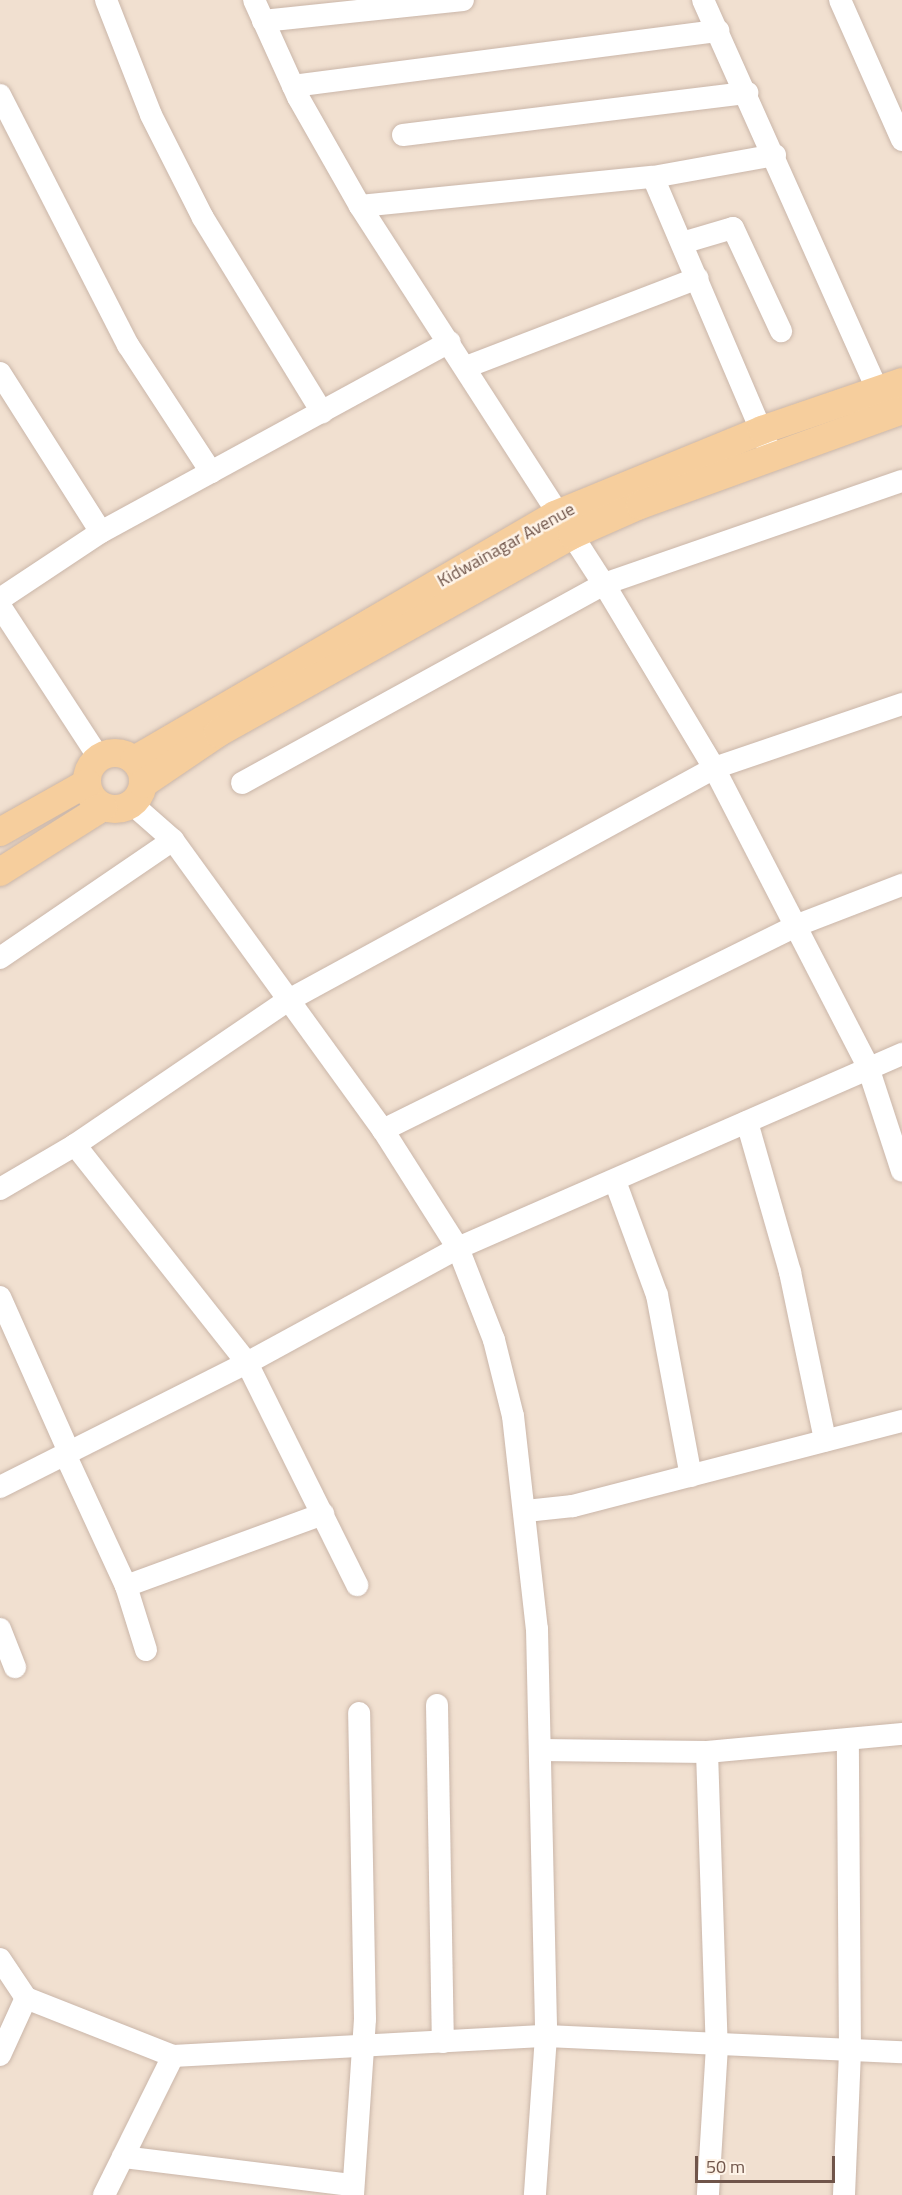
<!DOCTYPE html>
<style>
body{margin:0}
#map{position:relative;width:902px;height:2195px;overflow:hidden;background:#faefe1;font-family:"Titillium Web",sans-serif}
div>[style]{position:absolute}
.residential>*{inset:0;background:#f1e0d0}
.roads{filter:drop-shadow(0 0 2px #cab6a9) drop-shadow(0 0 2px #cab6a9)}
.minor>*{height:22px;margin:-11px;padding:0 11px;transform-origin:11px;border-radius:11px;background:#fff}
.major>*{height:28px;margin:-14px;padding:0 14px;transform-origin:14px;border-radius:14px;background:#f6ce9d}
.major>.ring{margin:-14px;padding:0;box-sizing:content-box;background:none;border:28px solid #f6ce9d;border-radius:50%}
span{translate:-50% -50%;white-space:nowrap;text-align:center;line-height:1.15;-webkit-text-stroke:5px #fef3e7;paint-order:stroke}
.street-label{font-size:18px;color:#70554a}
.scale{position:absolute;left:695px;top:2156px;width:140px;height:27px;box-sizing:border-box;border:3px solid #70554a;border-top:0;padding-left:8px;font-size:18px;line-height:21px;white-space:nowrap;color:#70554a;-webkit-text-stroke:4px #fef3e7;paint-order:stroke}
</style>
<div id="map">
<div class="residential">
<i style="clip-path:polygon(0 0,902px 0,902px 2195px,0 2195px)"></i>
</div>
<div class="roads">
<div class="minor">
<i style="left:106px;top:0;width:123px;rotate:68.6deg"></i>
<i style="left:151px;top:115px;width:115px;rotate:63.2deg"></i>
<i style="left:203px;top:218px;width:228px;rotate:58.5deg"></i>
<i style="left:254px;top:0;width:107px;rotate:65.6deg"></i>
<i style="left:298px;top:97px;width:125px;rotate:60.4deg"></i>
<i style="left:360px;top:206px;width:450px;rotate:57.2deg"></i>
<i style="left:604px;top:584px;width:214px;rotate:59.1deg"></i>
<i style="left:714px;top:768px;width:336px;rotate:62.7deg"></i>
<i style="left:868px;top:1067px;width:109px;rotate:71.9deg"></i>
<i style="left:703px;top:0;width:443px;rotate:65.9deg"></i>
<i style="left:840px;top:0;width:153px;rotate:66.1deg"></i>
<i style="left:263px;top:21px;width:201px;rotate:-6deg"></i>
<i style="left:293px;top:86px;width:429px;rotate:-7.4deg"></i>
<i style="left:0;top:95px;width:281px;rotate:62.9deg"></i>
<i style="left:128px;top:345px;width:152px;rotate:56.8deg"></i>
<i style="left:403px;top:135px;width:347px;rotate:-7deg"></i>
<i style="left:653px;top:177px;width:124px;rotate:-10.2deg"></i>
<i style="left:360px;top:206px;width:294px;rotate:-5.7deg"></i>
<i style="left:653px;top:177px;width:293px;rotate:66.9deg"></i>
<i style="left:682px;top:243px;width:53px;rotate:-16.4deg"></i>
<i style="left:733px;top:228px;width:114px;rotate:65deg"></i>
<i style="left:466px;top:367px;width:248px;rotate:-21deg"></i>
<i style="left:0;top:373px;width:188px;rotate:57.6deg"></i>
<i style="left:0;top:599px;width:121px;rotate:-33.6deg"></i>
<i style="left:101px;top:532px;width:397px;rotate:-28.6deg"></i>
<i style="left:0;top:606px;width:181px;rotate:56.9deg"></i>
<i style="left:242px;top:783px;width:413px;rotate:-28.8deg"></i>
<i style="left:604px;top:584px;width:315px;rotate:-19.1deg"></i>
<i style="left:132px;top:804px;width:55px;rotate:41.3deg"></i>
<i style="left:173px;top:840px;width:358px;rotate:54.1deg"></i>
<i style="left:383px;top:1130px;width:140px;rotate:57.6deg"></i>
<i style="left:458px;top:1248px;width:99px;rotate:68.6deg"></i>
<i style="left:494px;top:1340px;width:78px;rotate:76deg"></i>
<i style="left:513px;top:1416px;width:214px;rotate:83.6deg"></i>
<i style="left:537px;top:1629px;width:407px;rotate:88.7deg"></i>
<i style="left:546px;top:2036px;width:159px;rotate:94deg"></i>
<i style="left:0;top:958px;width:209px;rotate:-34.3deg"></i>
<i style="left:747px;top:1122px;width:156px;rotate:74deg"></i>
<i style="left:790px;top:1272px;width:172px;rotate:78.2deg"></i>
<i style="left:383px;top:1130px;width:460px;rotate:-26.3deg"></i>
<i style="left:795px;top:926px;width:115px;rotate:-21deg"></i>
<i style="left:75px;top:1145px;width:278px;rotate:51.7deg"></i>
<i style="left:247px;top:1363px;width:248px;rotate:63.6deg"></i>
<i style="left:615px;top:1181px;width:121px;rotate:69.8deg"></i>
<i style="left:657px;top:1295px;width:184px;rotate:79.4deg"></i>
<i style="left:0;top:1189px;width:87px;rotate:-30.4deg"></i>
<i style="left:75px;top:1145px;width:256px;rotate:-34.2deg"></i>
<i style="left:287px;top:1001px;width:486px;rotate:-28.6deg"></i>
<i style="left:714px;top:768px;width:199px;rotate:-18.8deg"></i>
<i style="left:0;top:1297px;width:170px;rotate:66deg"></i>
<i style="left:65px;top:1454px;width:145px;rotate:65.2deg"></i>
<i style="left:126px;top:1586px;width:67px;rotate:72.6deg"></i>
<i style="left:0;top:1487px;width:276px;rotate:-26.7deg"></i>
<i style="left:247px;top:1363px;width:240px;rotate:-28.6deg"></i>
<i style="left:458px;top:1248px;width:485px;rotate:-23.6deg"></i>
<i style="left:526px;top:1511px;width:47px;rotate:-6.1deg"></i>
<i style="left:573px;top:1506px;width:340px;rotate:-14.5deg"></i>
<i style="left:126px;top:1586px;width:210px;rotate:-20.1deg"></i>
<i style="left:0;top:1629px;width:41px;rotate:68.5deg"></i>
<i style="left:437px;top:1705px;width:337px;rotate:89deg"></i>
<i style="left:540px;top:1750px;width:167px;rotate:0.7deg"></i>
<i style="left:707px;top:1752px;width:196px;rotate:-5.3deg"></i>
<i style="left:707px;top:1752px;width:294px;rotate:88.1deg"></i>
<i style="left:717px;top:2046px;width:149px;rotate:93.5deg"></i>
<i style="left:0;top:1959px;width:47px;rotate:56.3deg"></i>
<i style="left:26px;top:1998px;width:158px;rotate:21.5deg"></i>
<i style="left:173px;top:2056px;width:374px;rotate:-3.1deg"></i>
<i style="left:546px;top:2036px;width:356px;rotate:2.6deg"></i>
<i style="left:0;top:2055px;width:63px;rotate:-65.5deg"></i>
<i style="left:123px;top:2157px;width:231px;rotate:7deg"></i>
<i style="left:104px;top:2195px;width:155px;rotate:-63.6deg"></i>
<i style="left:353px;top:2195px;width:176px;rotate:-86.1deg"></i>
<i style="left:365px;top:2019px;width:306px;rotate:-91.1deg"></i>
<i style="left:844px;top:2195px;width:143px;rotate:-87.6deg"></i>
<i style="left:850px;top:2052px;width:310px;rotate:-90.4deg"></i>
</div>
<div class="major">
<i class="ring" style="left:87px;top:753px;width:28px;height:28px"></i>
<i style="left:134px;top:760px;width:487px;rotate:-30.2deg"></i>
<i style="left:555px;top:515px;width:224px;rotate:-22.3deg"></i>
<i style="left:762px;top:430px;width:148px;rotate:-18.9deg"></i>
<i style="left:143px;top:784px;width:91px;rotate:-34.2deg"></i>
<i style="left:218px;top:733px;width:406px;rotate:-29.2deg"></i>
<i style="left:572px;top:535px;width:74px;rotate:-23.8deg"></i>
<i style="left:640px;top:505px;width:279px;rotate:-19.9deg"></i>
<i style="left:0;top:832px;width:100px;rotate:-29.4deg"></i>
<i style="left:0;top:872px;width:122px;rotate:-32.3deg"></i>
</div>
</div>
<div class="street-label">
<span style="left:506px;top:545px;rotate:-29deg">Kidwainagar Avenue</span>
</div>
<div class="scale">50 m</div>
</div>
